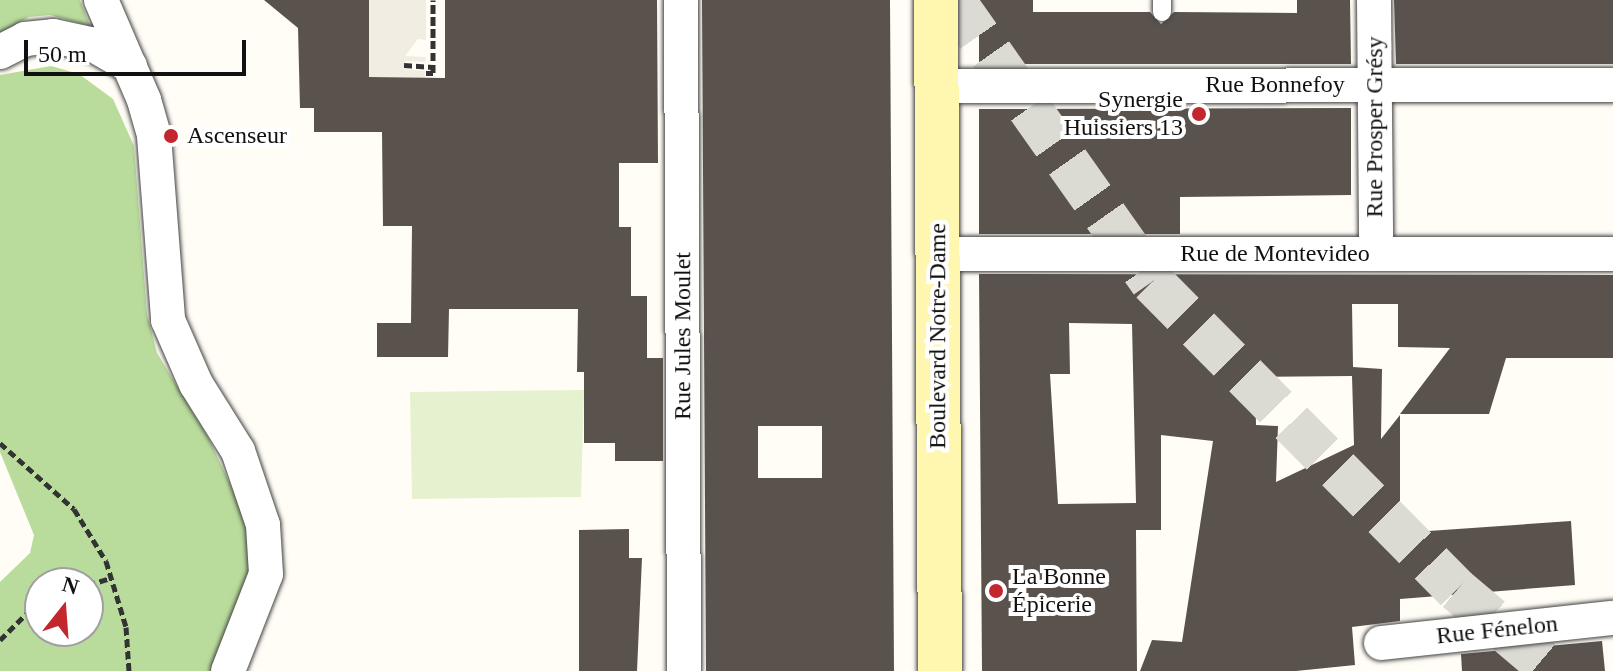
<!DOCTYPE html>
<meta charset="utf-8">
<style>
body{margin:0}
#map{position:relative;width:1613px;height:671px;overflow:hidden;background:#fffdf5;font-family:Georgia,serif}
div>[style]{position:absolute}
.forest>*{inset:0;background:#b9dc9c}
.pitch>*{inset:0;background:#e6f2cf}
.plaza>*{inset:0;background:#f1ede2}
.building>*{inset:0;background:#5a524d}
.highway-tunnel>*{height:44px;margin-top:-22px;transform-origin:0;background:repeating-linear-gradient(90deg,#dbdad3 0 44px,transparent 0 66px)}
.path>*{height:5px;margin-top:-2.5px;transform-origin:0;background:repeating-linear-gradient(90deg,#333 0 8px,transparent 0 12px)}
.roads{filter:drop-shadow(0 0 2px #444) drop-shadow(0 0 2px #444)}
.lane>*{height:18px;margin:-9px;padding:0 9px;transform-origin:9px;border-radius:9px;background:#fff}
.street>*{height:34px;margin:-17px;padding:0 17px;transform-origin:17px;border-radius:17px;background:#fff}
.secondary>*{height:44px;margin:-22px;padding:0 22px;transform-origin:22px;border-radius:22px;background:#fff6b0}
.dots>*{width:22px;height:22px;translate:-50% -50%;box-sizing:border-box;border:4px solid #fff;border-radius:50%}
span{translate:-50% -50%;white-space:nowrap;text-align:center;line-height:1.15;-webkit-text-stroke:8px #fff;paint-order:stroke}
.street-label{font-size:24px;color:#111}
.poi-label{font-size:24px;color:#111}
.right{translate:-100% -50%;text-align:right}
.left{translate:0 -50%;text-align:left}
.north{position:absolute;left:24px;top:567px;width:80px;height:80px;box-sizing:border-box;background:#fff;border:2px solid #a0a0a0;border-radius:50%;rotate:17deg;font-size:22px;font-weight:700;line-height:32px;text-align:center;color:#111}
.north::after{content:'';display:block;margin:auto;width:28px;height:36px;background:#c4262e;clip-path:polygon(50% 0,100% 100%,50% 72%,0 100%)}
.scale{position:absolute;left:24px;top:40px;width:222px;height:36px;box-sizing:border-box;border:4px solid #111;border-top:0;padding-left:10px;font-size:24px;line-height:28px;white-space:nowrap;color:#111;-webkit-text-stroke:6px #fff;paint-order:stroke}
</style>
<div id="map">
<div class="forest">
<i style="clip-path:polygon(0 0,80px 0,90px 26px,50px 15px,29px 17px,0 33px)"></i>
<i style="clip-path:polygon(evenodd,51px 66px,79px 74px,113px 99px,134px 146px,147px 314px,157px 353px,208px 437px,246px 518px,251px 586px,213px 671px,0 671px,0 582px,30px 553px,34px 535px,0 452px,0 75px,51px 66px,40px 583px,88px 583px,88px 631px,40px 631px,40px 583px)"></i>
</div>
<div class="pitch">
<i style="clip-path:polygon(584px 390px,581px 497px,412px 499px,410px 392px)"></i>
</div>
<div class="plaza">
<i style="clip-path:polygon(369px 0,426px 0,426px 40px,418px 39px,405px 56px,426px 57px,425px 62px,405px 61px,404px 69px,425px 71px,425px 78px,354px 77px,369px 64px)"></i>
</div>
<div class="building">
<i style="clip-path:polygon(264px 0,369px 0,369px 77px,445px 78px,445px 0,657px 0,658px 163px,619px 163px,619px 227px,631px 227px,631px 296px,647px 296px,647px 358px,663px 358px,663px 461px,615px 461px,615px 443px,584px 443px,584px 372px,577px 372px,578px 309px,449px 309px,448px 357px,377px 357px,377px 323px,411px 323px,412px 226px,383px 226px,382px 132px,314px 132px,314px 108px,300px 108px,298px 28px)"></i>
<i style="clip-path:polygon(evenodd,702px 0,890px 0,894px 671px,706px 671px,702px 0,758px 426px,822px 426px,822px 478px,758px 478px,758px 426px)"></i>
<i style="clip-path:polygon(979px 0,1033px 0,1033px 12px,1150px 12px,1161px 24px,1174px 12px,1297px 13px,1297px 0,1350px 0,1351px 64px,979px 64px)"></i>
<i style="clip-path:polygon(1394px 0,1613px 0,1613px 64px,1396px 64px)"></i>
<i style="clip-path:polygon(1351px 108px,1351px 195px,1180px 197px,1180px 234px,979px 234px,979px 109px)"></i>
<i style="clip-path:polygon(evenodd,979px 274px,1613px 275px,1613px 358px,1506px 358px,1489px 414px,1400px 414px,1450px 348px,1398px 347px,1398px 304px,1352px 304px,1353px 367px,1382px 369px,1381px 439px,1400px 415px,1400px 533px,1571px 521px,1575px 585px,1400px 599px,1400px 621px,1352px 627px,1355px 665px,1296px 671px,1140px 671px,1152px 640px,1182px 642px,1213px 441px,1161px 435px,1161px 530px,1136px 530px,1137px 671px,982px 671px,979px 274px,1069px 323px,1132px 324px,1136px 503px,1058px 504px,1050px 374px,1070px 374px,1069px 323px,979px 274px,1352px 376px,1354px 445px,1276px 482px,1278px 426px,1256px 425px,1255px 377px,1352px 376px)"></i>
<i style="clip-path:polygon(629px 529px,629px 558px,642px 558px,637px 671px,579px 671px,579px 530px)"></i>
<i style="clip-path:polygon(1602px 641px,1605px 671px,1462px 671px,1461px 654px)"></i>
</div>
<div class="highway-tunnel">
<i style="left:953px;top:0;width:345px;rotate:54.8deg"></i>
<i style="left:1152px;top:282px;width:433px;rotate:45.3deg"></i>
<i style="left:1457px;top:590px;width:126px;rotate:40.2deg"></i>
</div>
<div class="path">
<i style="left:404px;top:65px;width:29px;rotate:4deg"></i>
<i style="left:426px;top:73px;width:7px"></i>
<i style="left:433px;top:73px;width:73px;rotate:-90deg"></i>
<i style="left:0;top:443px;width:99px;rotate:41.7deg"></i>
<i style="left:74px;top:509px;width:61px;rotate:58.4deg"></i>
<i style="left:106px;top:561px;width:69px;rotate:73.1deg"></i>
<i style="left:126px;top:627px;width:44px;rotate:86.1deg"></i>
<i style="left:88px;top:585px;width:24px;rotate:-17deg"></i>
<i style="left:0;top:640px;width:57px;rotate:-45deg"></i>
</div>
<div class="roads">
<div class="lane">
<i style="left:1162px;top:0;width:12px;rotate:90deg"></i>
</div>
<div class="street">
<i style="left:101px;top:0;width:109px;rotate:66.7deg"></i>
<i style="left:144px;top:100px;width:37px;rotate:74deg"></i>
<i style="left:154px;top:136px;width:185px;rotate:85.6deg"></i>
<i style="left:168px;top:320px;width:70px;rotate:66.4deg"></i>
<i style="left:196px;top:384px;width:79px;rotate:57.9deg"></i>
<i style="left:238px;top:451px;width:78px;rotate:71.3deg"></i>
<i style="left:263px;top:525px;width:49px;rotate:86.5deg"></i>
<i style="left:266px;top:574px;width:104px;rotate:111.4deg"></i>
<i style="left:681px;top:0;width:671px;rotate:89.74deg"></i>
<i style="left:1374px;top:0;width:254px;rotate:89.5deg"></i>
<i style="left:0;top:52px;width:28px;rotate:-27deg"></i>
<i style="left:25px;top:39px;width:28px;rotate:-6deg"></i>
<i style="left:53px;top:36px;width:40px;rotate:12deg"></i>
<i style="left:92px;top:44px;width:44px;rotate:30.1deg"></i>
<i style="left:936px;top:86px;width:677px;rotate:-0.08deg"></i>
<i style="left:937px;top:254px;width:676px"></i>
<i style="left:1381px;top:643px;width:233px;rotate:-6.2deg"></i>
</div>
<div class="secondary">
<i style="left:936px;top:0;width:671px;rotate:89.66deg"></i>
</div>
</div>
<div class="dots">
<i style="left:1199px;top:114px;background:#c4262e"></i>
<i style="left:171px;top:136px;background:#c4262e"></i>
<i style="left:996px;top:591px;background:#c4262e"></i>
</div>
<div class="street-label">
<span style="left:1275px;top:85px">Rue Bonnefoy</span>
<span style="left:1375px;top:127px;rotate:-90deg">Rue Prosper Grésy</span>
<span style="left:1275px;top:254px">Rue de Montevideo</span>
<span style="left:683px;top:336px;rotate:-90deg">Rue Jules Moulet</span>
<span style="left:938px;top:336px;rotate:-90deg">Boulevard Notre-Dame</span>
<span style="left:1497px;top:630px;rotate:-6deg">Rue Fénelon</span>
</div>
<div class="poi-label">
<span class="right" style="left:1183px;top:114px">Synergie<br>Huissiers 13</span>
<span class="left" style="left:187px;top:136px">Ascenseur</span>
<span class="left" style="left:1012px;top:591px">La Bonne<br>Épicerie</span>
</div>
<div class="north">N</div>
<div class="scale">50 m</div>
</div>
